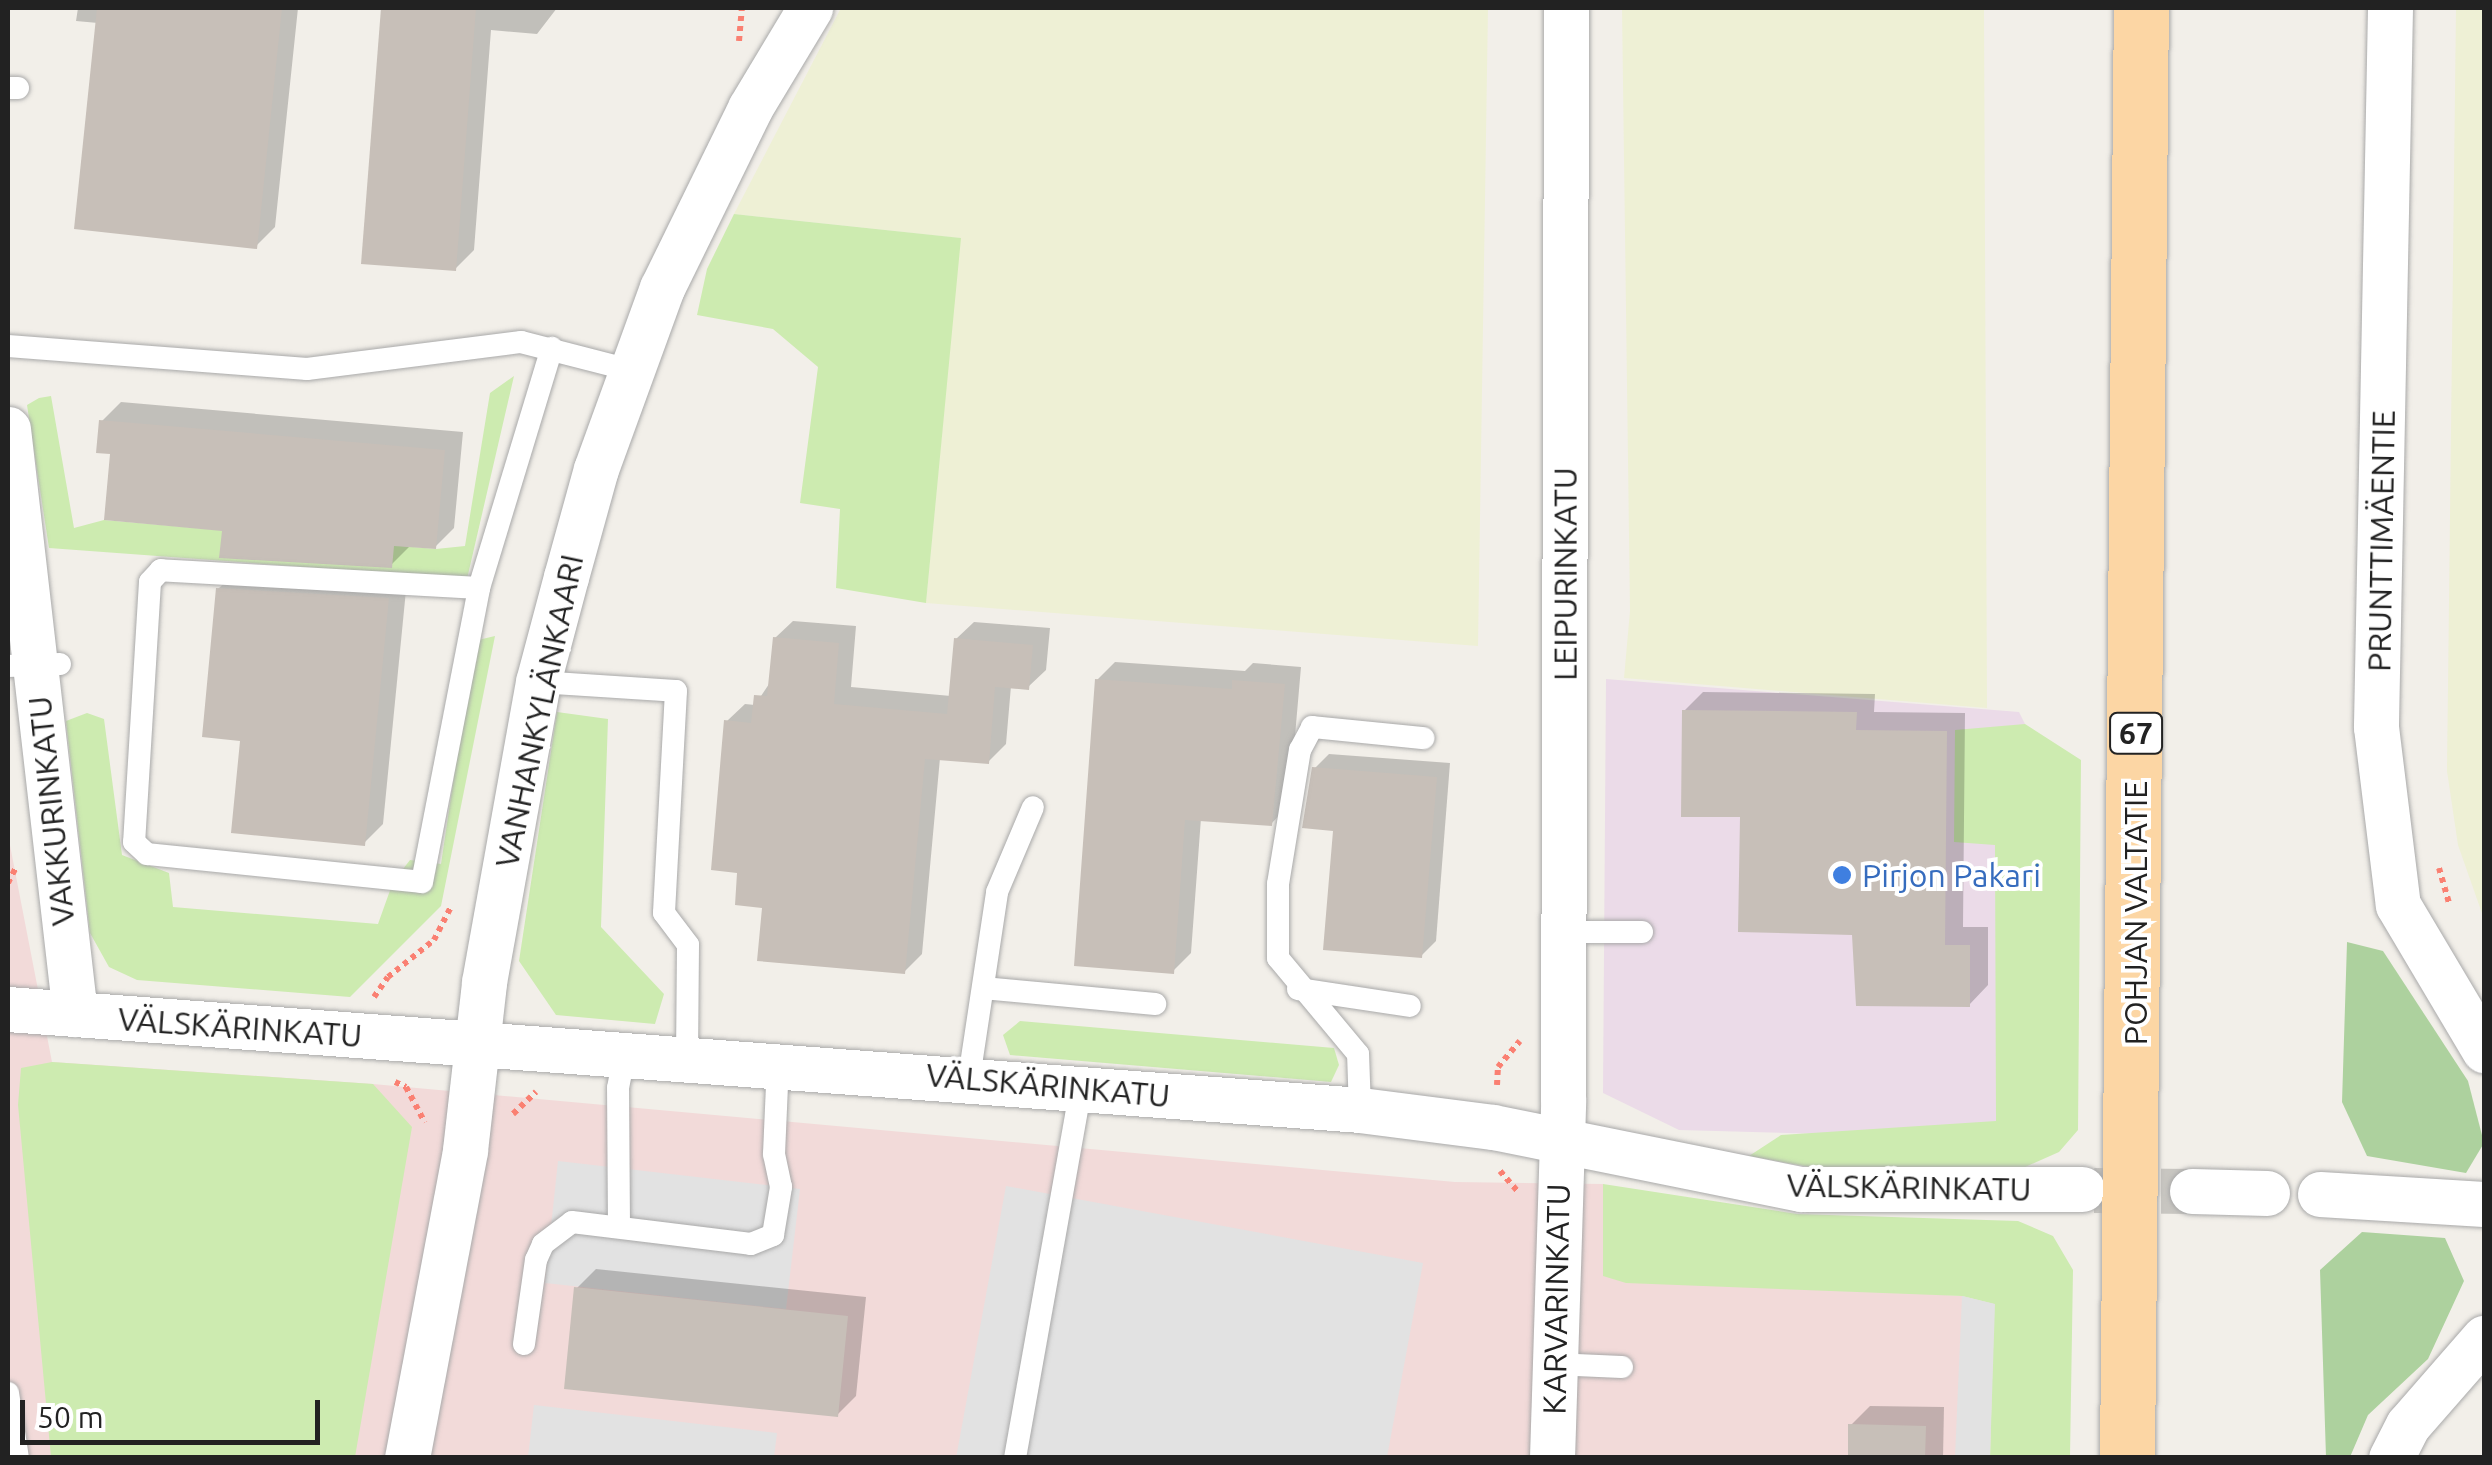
<!DOCTYPE html>
<meta charset="utf-8">
<style>
body{margin:0}
#map{position:relative;width:2492px;height:1465px;overflow:hidden;background:#f2efe9;font-family:Ubuntu,sans-serif}
div>[style]{position:absolute}
.commercial>*{inset:0;background:#f2dad9}
.industrial>*{inset:0;background:#ebdbe8}
.farmland>*{inset:0;background:#eef0d5}
.grass>*{inset:0;background:#cdebb0}
.forest>*{inset:0;background:#add19e}
.parking>*{inset:0;background:#e2e2e2}
.shadow>*{inset:0;background:#0003}
.building>*{inset:0;background:#c7bfb8}
.street-tunnel>*{height:45px;margin-top:-22.5px;transform-origin:0;background:repeating-linear-gradient(90deg,#c8c6c1 0 45px,transparent 0 67px)}
.path>*{height:6px;margin-top:-3px;transform-origin:0;background:repeating-linear-gradient(90deg,#fa8072 0 5px,transparent 0 10px)}
.roads{filter:drop-shadow(0 0 2px #a9a9a9) drop-shadow(0 0 2px #a9a9a9)}
.lane>*{height:22px;margin:-11px;padding:0 11px;transform-origin:11px;border-radius:11px;background:#fff}
.street>*{height:45px;margin:-22.5px;padding:0 22.5px;transform-origin:22.5px;border-radius:22.5px;background:#fff}
.primary>*{height:55px;margin:-27.5px;padding:0 27.5px;transform-origin:27.5px;border-radius:27.5px;background:#fcd6a4}
.dots>*{width:28px;height:28px;translate:-50% -50%;box-sizing:border-box;border:5px solid #fff;border-radius:50%}
span{translate:-50% -50%;white-space:nowrap;text-align:center;line-height:1.15;-webkit-text-stroke:8px #fff;paint-order:stroke}
.shield-label span{padding:2px 8px;background:#fff;border:2px solid;border-radius:8px;-webkit-text-stroke-width:0}
.shield-label{font-size:30px;color:#222;font-weight:700}
.street-label{font-size:32px;color:#222}
.shop-label{font-size:32px;color:#366cbe}
.left{translate:0 -50%;text-align:left}
.frame{position:absolute;inset:0;border:10px solid #222;pointer-events:none}
.scale{position:absolute;left:20px;top:1400px;width:300px;height:45px;box-sizing:border-box;border:5px solid #222;border-top:0;padding-left:12px;font-size:30px;line-height:35px;white-space:nowrap;color:#222;-webkit-text-stroke:8px #fff;paint-order:stroke}
</style>
<div id="map">
<div class="commercial">
<i style="clip-path:polygon(8px 835px,52px 1062px,373px 1084px,1455px 1182px,1603px 1184px,1603px 1275px,1962px 1296px,1995px 1304px,1990px 1457px,8px 1457px)"></i>
</div>
<div class="industrial">
<i style="clip-path:polygon(1606px 679px,2019px 712px,2025px 724px,2010px 1139px,1679px 1130px,1603px 1093px)"></i>
</div>
<div class="farmland">
<i style="clip-path:polygon(841px 8px,1488px 8px,1478px 646px,926px 603px,960px 238px,734px 214px)"></i>
<i style="clip-path:polygon(1622px 8px,1984px 8px,1987px 708px,1624px 678px,1630px 611px)"></i>
<i style="clip-path:polygon(2456px 8px,2484px 8px,2484px 919px,2458px 845px,2447px 771px)"></i>
</div>
<div class="grass">
<i style="clip-path:polygon(734px 214px,961px 238px,926px 603px,836px 588px,840px 509px,800px 503px,818px 367px,773px 329px,697px 315px,707px 269px)"></i>
<i style="clip-path:polygon(514px 376px,467px 579px,49px 548px,27px 405px,39px 398px,51px 396px,74px 528px,104px 520px,436px 549px,465px 546px,490px 393px)"></i>
<i style="clip-path:polygon(495px 636px,441px 906px,350px 997px,137px 980px,109px 967px,90px 933px,66px 721px,87px 713px,104px 719px,122px 855px,169px 873px,173px 907px,378px 924px,393px 882px,410px 860px,441px 864px,474px 641px)"></i>
<i style="clip-path:polygon(557px 712px,608px 719px,601px 927px,664px 994px,655px 1024px,556px 1015px,519px 961px)"></i>
<i style="clip-path:polygon(2025px 724px,2081px 760px,2078px 1130px,2059px 1152px,2014px 1172px,1810px 1167px,1749px 1156px,1781px 1135px,1996px 1121px,1995px 845px,1954px 842px,1955px 730px)"></i>
<i style="clip-path:polygon(1020px 1021px,1334px 1048px,1339px 1065px,1331px 1082px,1010px 1055px,1003px 1035px)"></i>
<i style="clip-path:polygon(52px 1062px,373px 1084px,412px 1127px,355px 1457px,51px 1457px,18px 1105px,21px 1068px)"></i>
<i style="clip-path:polygon(1603px 1184px,1797px 1214px,2018px 1221px,2053px 1236px,2073px 1270px,2070px 1457px,1990px 1457px,1994px 1304px,1962px 1296px,1626px 1283px,1603px 1276px)"></i>
</div>
<div class="forest">
<i style="clip-path:polygon(2347px 942px,2383px 951px,2468px 1081px,2484px 1143px,2466px 1173px,2367px 1156px,2342px 1102px)"></i>
<i style="clip-path:polygon(2362px 1232px,2445px 1238px,2464px 1281px,2428px 1359px,2368px 1415px,2350px 1457px,2326px 1457px,2320px 1270px)"></i>
</div>
<div class="parking">
<i style="clip-path:polygon(558px 1161px,800px 1189px,786px 1309px,545px 1283px)"></i>
<i style="clip-path:polygon(1006px 1186px,1423px 1263px,1387px 1457px,956px 1458px)"></i>
<i style="clip-path:polygon(1962px 1296px,1995px 1304px,1990px 1457px,1955px 1457px)"></i>
<i style="clip-path:polygon(534px 1405px,777px 1433px,774px 1457px,528px 1457px)"></i>
</div>
<div class="shadow">
<i style="clip-path:polygon(78px 8px,298px 8px,275px 227px,256px 246px,98px 23px,76px 21px)"></i>
<i style="clip-path:polygon(383px 8px,557px 8px,537px 34px,491px 30px,474px 250px,455px 269px,364px 262px)"></i>
<i style="clip-path:polygon(121px 402px,463px 432px,454px 528px,435px 547px,410px 546px,391px 565px,224px 528px,112px 452px,102px 421px)"></i>
<i style="clip-path:polygon(238px 570px,407px 580px,383px 824px,364px 843px,242px 738px,218px 589px)"></i>
<i style="clip-path:polygon(793px 621px,856px 626px,851px 687px,951px 696px,956px 639px,974px 622px,1050px 628px,1046px 670px,1028px 687px,1011px 686px,1006px 744px,988px 762px,940px 758px,922px 954px,904px 972px,764px 905px,740px 871px,727px 721px,745px 704px,755px 705px,771px 681px,775px 638px)"></i>
<i style="clip-path:polygon(1115px 662px,1245px 671px,1253px 663px,1301px 667px,1289px 805px,1271px 824px,1201px 818px,1191px 953px,1173px 971px,1097px 680px)"></i>
<i style="clip-path:polygon(1703px 692px,1875px 694px,1874px 712px,1965px 713px,1963px 927px,1988px 927px,1988px 985px,1969px 1005px,1855px 932px,1742px 814px,1684px 711px)"></i>
<i style="clip-path:polygon(1329px 754px,1450px 763px,1436px 941px,1422px 955px,1335px 828px,1315px 768px)"></i>
<i style="clip-path:polygon(596px 1269px,866px 1297px,856px 1396px,837px 1415px,577px 1288px)"></i>
<i style="clip-path:polygon(1870px 1406px,1944px 1407px,1943px 1458px,1850px 1458px,1851px 1425px)"></i>
</div>
<div class="building">
<i style="clip-path:polygon(97px 8px,282px 8px,257px 249px,74px 229px)"></i>
<i style="clip-path:polygon(381px 8px,476px 8px,456px 271px,361px 264px)"></i>
<i style="clip-path:polygon(99px 420px,445px 450px,436px 549px,394px 546px,392px 568px,219px 558px,222px 531px,104px 520px,110px 454px,96px 453px)"></i>
<i style="clip-path:polygon(216px 588px,389px 598px,365px 846px,231px 833px,240px 741px,202px 737px)"></i>
<i style="clip-path:polygon(773px 637px,839px 643px,834px 704px,947px 714px,954px 638px,1033px 645px,1029px 690px,995px 687px,989px 764px,925px 759px,905px 974px,757px 961px,762px 908px,735px 905px,737px 873px,711px 870px,724px 720px,751px 723px,754px 695px,767px 696px)"></i>
<i style="clip-path:polygon(1095px 679px,1232px 689px,1232px 680px,1285px 684px,1272px 826px,1185px 820px,1174px 974px,1074px 966px)"></i>
<i style="clip-path:polygon(1682px 710px,1857px 712px,1856px 730px,1947px 731px,1945px 945px,1970px 945px,1970px 1007px,1856px 1006px,1852px 935px,1738px 932px,1740px 817px,1681px 817px)"></i>
<i style="clip-path:polygon(1312px 767px,1437px 777px,1422px 958px,1323px 950px,1333px 831px,1302px 828px)"></i>
<i style="clip-path:polygon(574px 1287px,848px 1316px,838px 1417px,564px 1389px)"></i>
<i style="clip-path:polygon(1848px 1424px,1926px 1426px,1925px 1458px,1848px 1458px)"></i>
</div>
<div class="street-tunnel">
<i style="left:2094px;top:1190px;width:98px;rotate:0.6deg"></i>
</div>
<div class="path">
<i style="left:739px;top:41px;width:33px;rotate:-85deg"></i>
<i style="left:2439px;top:868px;width:37px;rotate:74deg"></i>
<i style="left:8px;top:883px;width:16px;rotate:-63deg"></i>
<i style="left:374px;top:997px;width:24px;rotate:-55deg"></i>
<i style="left:388px;top:977px;width:59px;rotate:-38.8deg"></i>
<i style="left:434px;top:940px;width:37px;rotate:-63deg"></i>
<i style="left:395px;top:1082px;width:12px;rotate:24deg"></i>
<i style="left:406px;top:1087px;width:40px;rotate:62deg"></i>
<i style="left:1497px;top:1085px;width:18px;rotate:-87deg"></i>
<i style="left:1498px;top:1067px;width:34px;rotate:-50deg"></i>
<i style="left:513px;top:1114px;width:32px;rotate:-44deg"></i>
<i style="left:1500px;top:1171px;width:28px;rotate:49deg"></i>
</div>
<div class="roads">
<div class="lane">
<i style="left:8px;top:88px;width:10px"></i>
<i style="left:8px;top:346px;width:300px;rotate:4.4deg"></i>
<i style="left:307px;top:369px;width:216px;rotate:-7.2deg"></i>
<i style="left:521px;top:342px;width:113px;rotate:14.4deg"></i>
<i style="left:479px;top:588px;width:319px;rotate:-176.8deg"></i>
<i style="left:161px;top:570px;width:16px;rotate:133deg"></i>
<i style="left:150px;top:582px;width:260px;rotate:93.5deg"></i>
<i style="left:134px;top:842px;width:18px;rotate:43deg"></i>
<i style="left:147px;top:854px;width:276px;rotate:5.8deg"></i>
<i style="left:422px;top:882px;width:299px;rotate:-79deg"></i>
<i style="left:479px;top:588px;width:251px;rotate:-73.1deg"></i>
<i style="left:8px;top:666px;width:52px;rotate:-2.2deg"></i>
<i style="left:538px;top:682px;width:138px;rotate:3.7deg"></i>
<i style="left:676px;top:691px;width:222px;rotate:93.1deg"></i>
<i style="left:664px;top:913px;width:40px;rotate:53deg"></i>
<i style="left:688px;top:945px;width:110px;rotate:90.5deg"></i>
<i style="left:1565px;top:932px;width:77px"></i>
<i style="left:983px;top:988px;width:173px;rotate:5.3deg"></i>
<i style="left:1298px;top:989px;width:113px;rotate:8.6deg"></i>
<i style="left:969px;top:1078px;width:188px;rotate:-81.4deg"></i>
<i style="left:997px;top:892px;width:92px;rotate:-67deg"></i>
<i style="left:1360px;top:1110px;width:56px;rotate:-92deg"></i>
<i style="left:1358px;top:1054px;width:125px;rotate:-129.8deg"></i>
<i style="left:1278px;top:958px;width:74px;rotate:-90deg"></i>
<i style="left:1278px;top:884px;width:136px;rotate:-80.7deg"></i>
<i style="left:1300px;top:750px;width:26px;rotate:-62deg"></i>
<i style="left:1312px;top:727px;width:112px;rotate:5.7deg"></i>
<i style="left:619px;top:1227px;width:139px;rotate:-90.4deg"></i>
<i style="left:618px;top:1088px;width:36px;rotate:-79deg"></i>
<i style="left:524px;top:1344px;width:85px;rotate:-81.9deg"></i>
<i style="left:536px;top:1260px;width:17px;rotate:-66deg"></i>
<i style="left:543px;top:1244px;width:36px;rotate:-37deg"></i>
<i style="left:572px;top:1222px;width:180px;rotate:7deg"></i>
<i style="left:751px;top:1244px;width:24px;rotate:-22deg"></i>
<i style="left:773px;top:1235px;width:49px;rotate:-80.5deg"></i>
<i style="left:781px;top:1187px;width:34px;rotate:-102deg"></i>
<i style="left:774px;top:1154px;width:90px;rotate:-87.5deg"></i>
<i style="left:1553px;top:1364px;width:69px;rotate:2.5deg"></i>
<i style="left:8px;top:1393px;width:66px;rotate:81.3deg"></i>
<i style="left:1015px;top:1458px;width:377px;rotate:-79.9deg"></i>
</div>
<div class="street">
<i style="left:2390px;top:8px;width:719px;rotate:91.12deg"></i>
<i style="left:2376px;top:727px;width:179px;rotate:83deg"></i>
<i style="left:2398px;top:905px;width:169px;rotate:59.3deg"></i>
<i style="left:8px;top:429px;width:589px;rotate:83.47deg"></i>
<i style="left:8px;top:1009px;width:1356px;rotate:4.27deg"></i>
<i style="left:1360px;top:1110px;width:134px;rotate:7.3deg"></i>
<i style="left:1493px;top:1127px;width:314px;rotate:11.4deg"></i>
<i style="left:1801px;top:1189px;width:281px"></i>
<i style="left:2192px;top:1191px;width:75px;rotate:1.5deg"></i>
<i style="left:2320px;top:1194px;width:164px;rotate:3.5deg"></i>
<i style="left:407px;top:1458px;width:313px;rotate:-79.3deg"></i>
<i style="left:465px;top:1150px;width:169px;rotate:-83.5deg"></i>
<i style="left:484px;top:982px;width:305px;rotate:-79.8deg"></i>
<i style="left:538px;top:682px;width:109px;rotate:-75.1deg"></i>
<i style="left:566px;top:577px;width:112px;rotate:-74.5deg"></i>
<i style="left:596px;top:469px;width:193px;rotate:-70deg"></i>
<i style="left:662px;top:288px;width:200px;rotate:-63.9deg"></i>
<i style="left:750px;top:108px;width:117px;rotate:-59deg"></i>
<i style="left:1552px;top:1458px;width:357px;rotate:-88.2deg"></i>
<i style="left:1563px;top:1101px;width:1093px;rotate:-89.84deg"></i>
<i style="left:2391px;top:1458px;width:37px;rotate:-63deg"></i>
<i style="left:2408px;top:1425px;width:116px;rotate:-48.9deg"></i>
</div>
<div class="primary">
<i style="left:2127px;top:1458px;width:1450px;rotate:-89.45deg"></i>
</div>
</div>
<div class="dots">
<i style="left:1842px;top:875px;background:#3f7fe0"></i>
</div>
<div class="shield-label">
<span style="left:2136px;top:733px">67</span>
</div>
<div class="street-label">
<span style="left:2381px;top:541px;rotate:-89deg">PRUNTTIMÄENTIE</span>
<span style="left:1565px;top:574px;rotate:-90deg">LEIPURINKATU</span>
<span style="left:539px;top:711px;rotate:-78deg">VANHANKYLÄNKAARI</span>
<span style="left:51px;top:811px;rotate:-96deg">VAKKURINKATU</span>
<span style="left:2135px;top:913px;rotate:-90deg">POHJAN VALTATIE</span>
<span style="left:240px;top:1027px;rotate:4deg">VÄLSKÄRINKATU</span>
<span style="left:1048px;top:1085px;rotate:5deg">VÄLSKÄRINKATU</span>
<span style="left:1909px;top:1187px;rotate:1deg">VÄLSKÄRINKATU</span>
<span style="left:1556px;top:1299px;rotate:-89deg">KARVARINKATU</span>
</div>
<div class="shop-label">
<span class="left" style="left:1862px;top:875px">Pirjon Pakari</span>
</div>
<div class="frame"></div>
<div class="scale">50 m</div>
</div>
